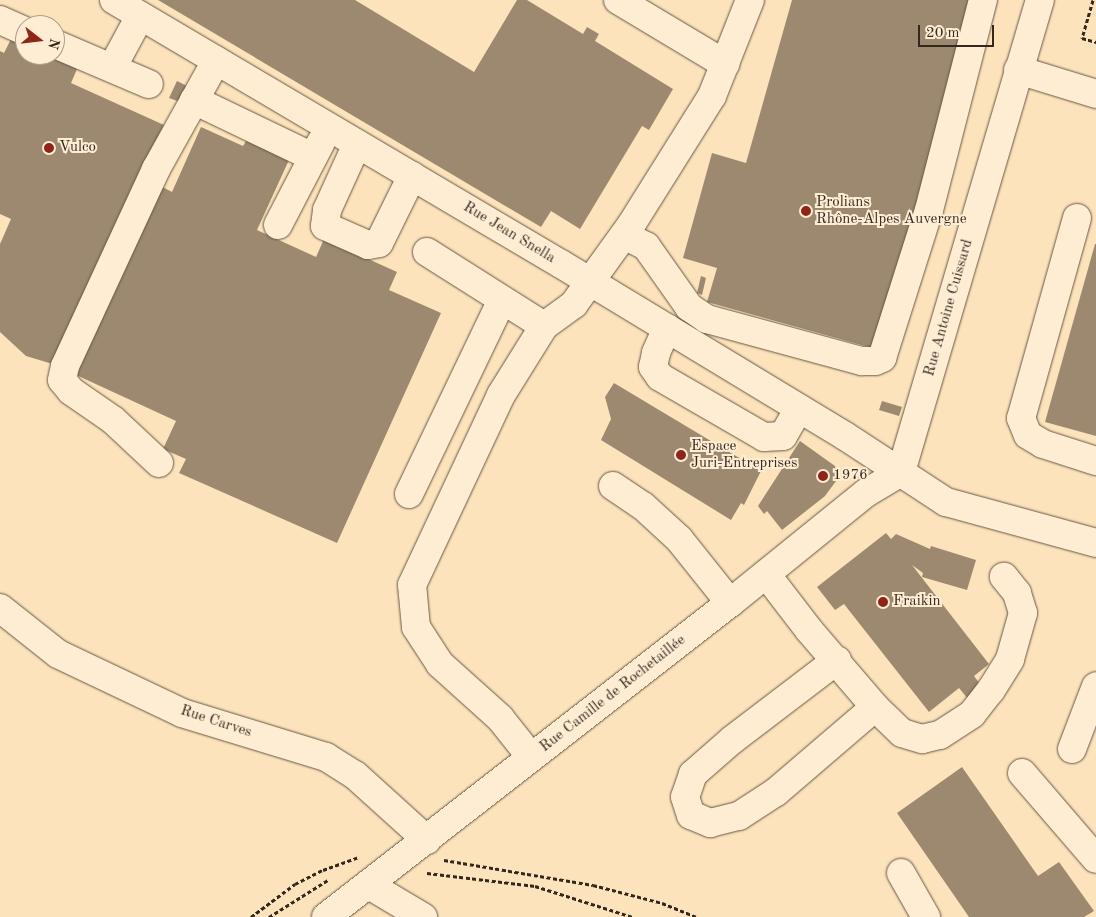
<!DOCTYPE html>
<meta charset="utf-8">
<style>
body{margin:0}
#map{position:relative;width:1096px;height:917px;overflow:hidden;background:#fde3bb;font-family:"Old Standard TT",serif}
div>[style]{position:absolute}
.building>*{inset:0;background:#9c8970}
.path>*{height:3px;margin-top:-1.5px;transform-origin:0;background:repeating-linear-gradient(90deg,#33271e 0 4px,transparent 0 6.5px)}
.roads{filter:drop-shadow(0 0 1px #665645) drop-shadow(0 0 1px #665645)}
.minor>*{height:28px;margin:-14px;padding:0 14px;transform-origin:14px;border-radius:14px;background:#feedd3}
.dots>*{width:14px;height:14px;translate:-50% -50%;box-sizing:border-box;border:2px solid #feedd3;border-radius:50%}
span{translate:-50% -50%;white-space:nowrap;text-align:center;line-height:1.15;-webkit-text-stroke:4px #feedd3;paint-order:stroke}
.poi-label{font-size:15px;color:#33271e}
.left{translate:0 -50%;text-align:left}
.street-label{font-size:15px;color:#33271e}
.north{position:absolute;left:15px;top:15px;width:50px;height:50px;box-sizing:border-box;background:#feedd3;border:1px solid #ad9e8b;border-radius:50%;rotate:106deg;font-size:14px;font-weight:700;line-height:20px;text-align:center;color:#33271e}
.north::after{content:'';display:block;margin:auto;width:18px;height:22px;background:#8f2418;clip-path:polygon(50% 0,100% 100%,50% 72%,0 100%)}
.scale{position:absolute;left:918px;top:25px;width:76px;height:22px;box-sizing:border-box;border:2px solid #33271e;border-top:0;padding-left:6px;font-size:15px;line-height:18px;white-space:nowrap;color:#33271e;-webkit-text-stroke:4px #feedd3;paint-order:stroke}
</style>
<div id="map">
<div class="building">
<i style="clip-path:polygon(158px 0,355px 0,474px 72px,517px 0,527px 0,583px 34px,587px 27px,599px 34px,595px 41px,673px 89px,649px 130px,642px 126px,580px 229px,551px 211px,541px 227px)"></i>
<i style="clip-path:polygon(792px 0,974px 0,876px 349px,707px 302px,717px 268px,683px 258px,712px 153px,746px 163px)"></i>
<i style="clip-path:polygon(11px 39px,25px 46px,25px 55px,47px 55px,77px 69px,71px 83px,164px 125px,56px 365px,26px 356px,0 332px,0 244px,11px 219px,0 214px,0 51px,4px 53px)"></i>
<i style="clip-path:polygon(177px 81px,187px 86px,180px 102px,169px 98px)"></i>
<i style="clip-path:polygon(201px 127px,243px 146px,246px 141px,289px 160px,257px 230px,316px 257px,324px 239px,397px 272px,389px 290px,441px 313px,337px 543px,179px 473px,186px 459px,163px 449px,176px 421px,74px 374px,159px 185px,172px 192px)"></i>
<i style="clip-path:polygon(1095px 244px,1096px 244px,1096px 436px,1045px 422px)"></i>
<i style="clip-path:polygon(701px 276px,706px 278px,702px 295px,697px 293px)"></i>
<i style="clip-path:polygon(614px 383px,761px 471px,744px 505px,741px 503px,731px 520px,601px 440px,611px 419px,605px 397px)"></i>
<i style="clip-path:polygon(882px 401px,902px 407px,899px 416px,879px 410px)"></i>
<i style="clip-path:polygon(800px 441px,835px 466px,839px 477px,825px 496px,782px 530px,767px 511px,764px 514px,758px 506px)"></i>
<i style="clip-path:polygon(886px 533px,891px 539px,896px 534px,930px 549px,931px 546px,976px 560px,967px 590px,922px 577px,923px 573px,912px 565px,989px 664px,974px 676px,983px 688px,968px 699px,959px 688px,929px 712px,844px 604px,835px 610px,817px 587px)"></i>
<i style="clip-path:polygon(962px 767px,1038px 876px,1059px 862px,1094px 911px,1084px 917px,969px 917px,897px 813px)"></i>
</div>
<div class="path">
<i style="left:1093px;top:0;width:40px;rotate:106deg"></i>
<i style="left:1082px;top:38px;width:15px;rotate:16deg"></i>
<i style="left:444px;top:860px;width:151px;rotate:9.5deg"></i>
<i style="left:593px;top:885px;width:71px;rotate:14.6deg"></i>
<i style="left:662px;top:903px;width:37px;rotate:22deg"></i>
<i style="left:427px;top:873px;width:109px;rotate:6.9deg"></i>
<i style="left:535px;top:886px;width:103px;rotate:17.6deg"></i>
<i style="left:251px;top:917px;width:55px;rotate:-36.9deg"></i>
<i style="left:295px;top:884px;width:31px;rotate:-27deg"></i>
<i style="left:323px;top:870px;width:37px;rotate:-20deg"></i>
<i style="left:269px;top:917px;width:70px;rotate:-32.1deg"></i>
</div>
<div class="roads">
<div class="minor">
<i style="left:114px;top:0;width:519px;rotate:30.57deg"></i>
<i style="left:561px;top:264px;width:332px;rotate:31.2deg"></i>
<i style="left:845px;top:436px;width:121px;rotate:33.2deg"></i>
<i style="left:946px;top:502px;width:156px;rotate:15.3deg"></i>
<i style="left:618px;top:0;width:125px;rotate:30.9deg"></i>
<i style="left:0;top:20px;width:27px;rotate:24deg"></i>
<i style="left:55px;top:44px;width:102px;rotate:23.1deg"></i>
<i style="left:112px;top:68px;width:59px;rotate:-61.7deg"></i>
<i style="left:1018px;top:70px;width:82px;rotate:17.1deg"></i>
<i style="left:194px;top:100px;width:132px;rotate:25.6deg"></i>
<i style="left:357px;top:144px;width:72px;rotate:114.4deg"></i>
<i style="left:327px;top:210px;width:16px;rotate:97deg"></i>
<i style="left:325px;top:226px;width:47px;rotate:23.8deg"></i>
<i style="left:368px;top:245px;width:11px;rotate:-10deg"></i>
<i style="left:379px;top:243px;width:75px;rotate:-63.8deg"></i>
<i style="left:1077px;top:218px;width:208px;rotate:105.6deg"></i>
<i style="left:1021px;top:418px;width:18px;rotate:68deg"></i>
<i style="left:1028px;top:435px;width:17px;rotate:31deg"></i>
<i style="left:1043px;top:444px;width:56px;rotate:17.8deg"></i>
<i style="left:278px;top:225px;width:93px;rotate:-62.6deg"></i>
<i style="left:624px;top:235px;width:25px;rotate:27deg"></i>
<i style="left:646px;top:246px;width:75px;rotate:54.8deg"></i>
<i style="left:689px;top:307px;width:22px;rotate:34deg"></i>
<i style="left:707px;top:319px;width:161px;rotate:15.2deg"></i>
<i style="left:862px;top:361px;width:13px"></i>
<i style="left:875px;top:361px;width:8px;rotate:-23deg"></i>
<i style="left:882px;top:358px;width:155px;rotate:-72.4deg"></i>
<i style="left:929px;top:210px;width:217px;rotate:-75.6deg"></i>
<i style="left:427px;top:252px;width:138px;rotate:32.3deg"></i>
<i style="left:667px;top:328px;width:27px;rotate:114deg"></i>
<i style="left:656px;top:353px;width:14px;rotate:102deg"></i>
<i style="left:653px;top:367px;width:12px;rotate:55deg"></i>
<i style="left:660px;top:377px;width:120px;rotate:30deg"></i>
<i style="left:764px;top:437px;width:19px;rotate:-3deg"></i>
<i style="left:783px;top:436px;width:32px;rotate:-60deg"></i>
<i style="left:159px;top:463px;width:63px;rotate:-136.9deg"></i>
<i style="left:113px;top:420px;width:51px;rotate:-145.4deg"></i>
<i style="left:71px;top:391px;width:14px;rotate:-129deg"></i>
<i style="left:62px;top:380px;width:14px;rotate:-78deg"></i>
<i style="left:65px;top:366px;width:217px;rotate:-65.2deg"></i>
<i style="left:156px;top:169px;width:124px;rotate:-60.9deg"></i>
<i style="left:901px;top:472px;width:492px;rotate:-73.6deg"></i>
<i style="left:613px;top:486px;width:36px;rotate:34deg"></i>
<i style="left:643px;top:506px;width:49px;rotate:42.5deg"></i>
<i style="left:679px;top:539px;width:82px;rotate:51.4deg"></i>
<i style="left:409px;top:494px;width:215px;rotate:-64.4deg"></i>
<i style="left:766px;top:574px;width:71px;rotate:52.5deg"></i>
<i style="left:809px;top:630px;width:101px;rotate:49.4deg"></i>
<i style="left:875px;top:707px;width:37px;rotate:44deg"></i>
<i style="left:902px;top:733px;width:21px;rotate:17deg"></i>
<i style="left:922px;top:739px;width:18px;rotate:-13deg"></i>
<i style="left:940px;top:735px;width:38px;rotate:-33deg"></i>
<i style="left:972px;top:714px;width:31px;rotate:-52deg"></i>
<i style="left:991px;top:690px;width:36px;rotate:-58deg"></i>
<i style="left:1010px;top:659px;width:48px;rotate:-74.2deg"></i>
<i style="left:1023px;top:613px;width:21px;rotate:-107deg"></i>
<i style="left:1017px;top:593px;width:21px;rotate:-129deg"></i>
<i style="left:0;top:608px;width:74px;rotate:38.4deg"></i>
<i style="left:58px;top:654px;width:137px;rotate:25.4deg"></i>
<i style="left:182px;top:713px;width:151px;rotate:17deg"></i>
<i style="left:326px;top:757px;width:34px;rotate:32deg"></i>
<i style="left:355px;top:775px;width:97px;rotate:42.1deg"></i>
<i style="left:837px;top:660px;width:132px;rotate:142.7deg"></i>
<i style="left:732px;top:740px;width:52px;rotate:138.9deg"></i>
<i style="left:693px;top:774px;width:24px;rotate:109deg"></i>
<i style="left:685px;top:797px;width:19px;rotate:72deg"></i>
<i style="left:691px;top:815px;width:21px;rotate:23deg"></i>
<i style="left:710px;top:823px;width:30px;rotate:-14deg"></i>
<i style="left:739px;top:816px;width:44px;rotate:-33deg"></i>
<i style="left:776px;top:792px;width:130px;rotate:-40.6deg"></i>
<i style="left:1072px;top:749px;width:67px;rotate:-69.1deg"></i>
<i style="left:531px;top:757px;width:50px;rotate:-128.5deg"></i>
<i style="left:500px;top:718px;width:81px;rotate:-138deg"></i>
<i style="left:440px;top:664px;width:44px;rotate:-123deg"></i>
<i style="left:416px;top:627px;width:42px;rotate:-95.4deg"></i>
<i style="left:412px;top:585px;width:210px;rotate:-64.9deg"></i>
<i style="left:501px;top:395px;width:81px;rotate:-58.1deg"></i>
<i style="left:544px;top:326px;width:37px;rotate:-36deg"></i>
<i style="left:574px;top:304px;width:97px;rotate:-54.2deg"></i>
<i style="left:631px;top:225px;width:152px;rotate:-57.9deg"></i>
<i style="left:712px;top:96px;width:103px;rotate:-68.4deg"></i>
<i style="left:1022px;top:773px;width:113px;rotate:49.3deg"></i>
<i style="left:901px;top:873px;width:51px;rotate:60.4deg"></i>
<i style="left:369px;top:885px;width:63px;rotate:30.7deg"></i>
<i style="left:326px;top:917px;width:512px;rotate:-37.86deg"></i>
<i style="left:730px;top:603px;width:175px;rotate:-39deg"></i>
<i style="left:866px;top:493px;width:41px;rotate:-31deg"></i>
</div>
</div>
<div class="dots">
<i style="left:49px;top:148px;background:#8f2418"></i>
<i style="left:806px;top:211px;background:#8f2418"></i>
<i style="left:681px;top:455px;background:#8f2418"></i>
<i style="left:823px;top:476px;background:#8f2418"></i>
<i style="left:883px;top:602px;background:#8f2418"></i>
</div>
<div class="poi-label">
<span class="left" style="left:59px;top:148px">Vulco</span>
<span class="left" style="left:816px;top:211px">Prolians<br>Rhône-Alpes Auvergne</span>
<span class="left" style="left:691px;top:455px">Espace<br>Juri-Entreprises</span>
<span class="left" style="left:833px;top:476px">1976</span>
<span class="left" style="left:893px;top:602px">Fraikin</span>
</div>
<div class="street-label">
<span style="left:509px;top:233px;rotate:31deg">Rue Jean Snella</span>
<span style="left:949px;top:308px;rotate:-74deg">Rue Antoine Cuissard</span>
<span style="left:613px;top:694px;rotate:-38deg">Rue Camille de Rochetaillée</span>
<span style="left:216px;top:722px;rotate:18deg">Rue Carves</span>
</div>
<div class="north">N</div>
<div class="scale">20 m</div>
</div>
